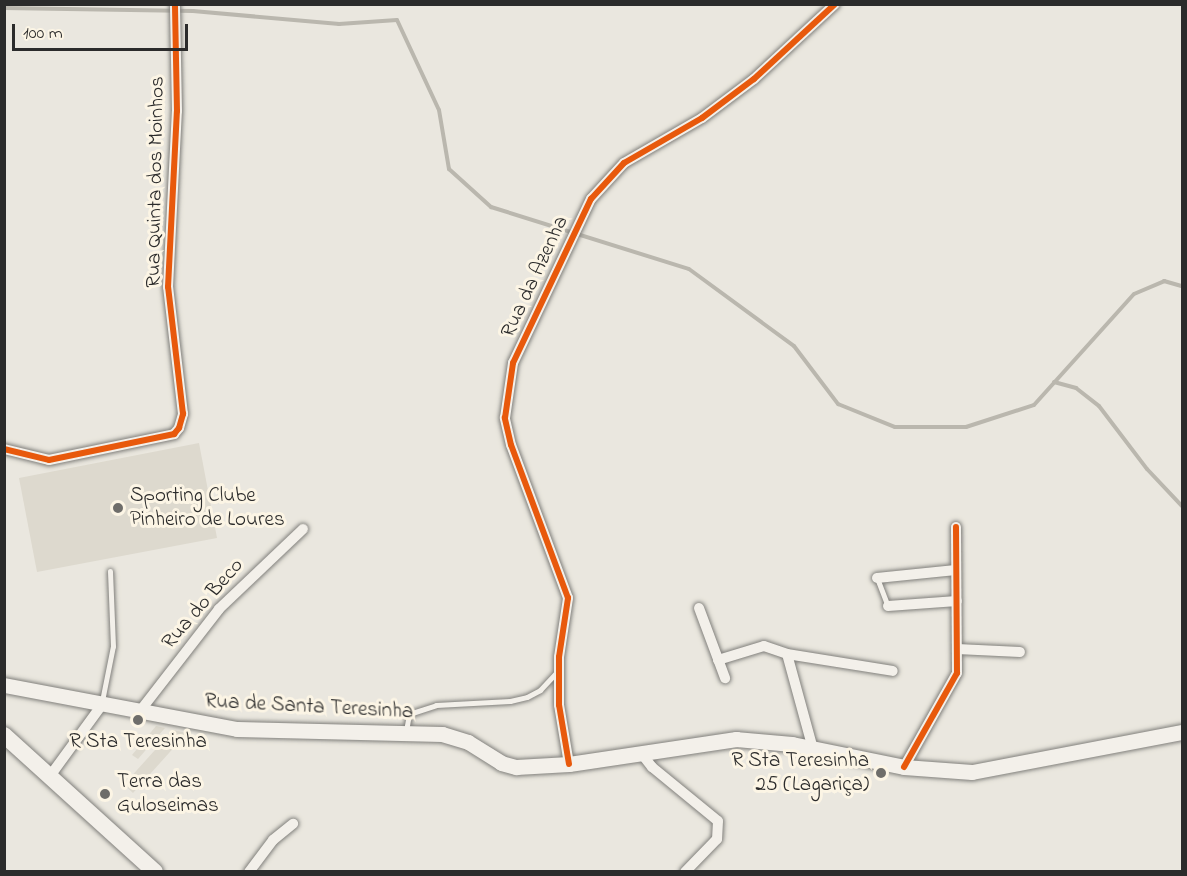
<!DOCTYPE html>
<meta charset="utf-8">
<style>
body{margin:0}
#map{position:relative;width:1187px;height:876px;overflow:hidden;background:#eae7df;font-family:"Indie Flower",sans-serif}
div>[style]{position:absolute}
.green>*{inset:0;background:#ddd9ce}
.stream>*{height:4px;margin:-2px;padding:0 2px;transform-origin:2px;border-radius:2px;background:#bab7ae}
.roads{filter:drop-shadow(0 0 2px #81807c) drop-shadow(0 0 2px #81807c)}
.service>*{height:5px;margin:-2.5px;padding:0 2.5px;transform-origin:2.5px;border-radius:2.5px;background:#f3f0ea}
.minor>*{height:10px;margin:-5px;padding:0 5px;transform-origin:5px;border-radius:5px;background:#f3f0ea}
.secondary>*{height:15px;margin:-7.5px;padding:0 7.5px;transform-origin:7.5px;border-radius:7.5px;background:#f3f0ea}
.primary>*{height:16px;margin:-8px;padding:0 8px;transform-origin:8px;border-radius:8px;background:#f3f0ea}
.cycleway>*{height:6px;margin:-3px;padding:0 3px;transform-origin:3px;border-radius:3px;background:#e8590c}
.dots>*{width:16px;height:16px;translate:-50% -50%;box-sizing:border-box;border:3px solid #fcf5e5;border-radius:50%}
span{translate:-50% -50%;white-space:nowrap;text-align:center;line-height:1.15;-webkit-text-stroke:6px #fcf5e5;paint-order:stroke}
.street-label{font-size:21px;color:#2b2b2b}
.poi-label{font-size:21px;color:#2b2b2b}
.left{translate:0 -50%;text-align:left}
.right{translate:-100% -50%;text-align:right}
.frame{position:absolute;inset:0;border:6px solid #2b2b2b;pointer-events:none}
.scale{position:absolute;left:12px;top:24px;width:176px;height:27px;box-sizing:border-box;border:3px solid #2b2b2b;border-top:0;padding-left:8px;font-size:18px;line-height:21px;white-space:nowrap;color:#2b2b2b;-webkit-text-stroke:4px #fcf5e5;paint-order:stroke}
</style>
<div id="map">
<div class="green">
<i style="clip-path:polygon(199px 443px,217px 538px,37px 572px,19px 478px)"></i>
<i style="clip-path:polygon(156px 726px,165px 728px,138px 759px,132px 755px)"></i>
<i style="clip-path:polygon(173px 730px,187px 733px,133px 793px,120px 781px,123px 776px,128px 780px)"></i>
</div>
<div class="stream">
<i style="left:4px;top:8px;width:189px;rotate:0.9deg"></i>
<i style="left:193px;top:11px;width:147px;rotate:5.1deg"></i>
<i style="left:339px;top:24px;width:58px;rotate:-3.9deg"></i>
<i style="left:397px;top:20px;width:99px;rotate:65deg"></i>
<i style="left:439px;top:110px;width:60px;rotate:80.4deg"></i>
<i style="left:449px;top:169px;width:57px;rotate:42.1deg"></i>
<i style="left:491px;top:207px;width:207px;rotate:17.4deg"></i>
<i style="left:689px;top:269px;width:130px;rotate:36.3deg"></i>
<i style="left:794px;top:346px;width:73px;rotate:52.8deg"></i>
<i style="left:838px;top:404px;width:61px;rotate:22deg"></i>
<i style="left:895px;top:427px;width:71px"></i>
<i style="left:966px;top:427px;width:71px;rotate:-17.9deg"></i>
<i style="left:1034px;top:405px;width:149px;rotate:-48deg"></i>
<i style="left:1134px;top:294px;width:33px;rotate:-23deg"></i>
<i style="left:1164px;top:281px;width:19px;rotate:16deg"></i>
<i style="left:1054px;top:382px;width:23px;rotate:15deg"></i>
<i style="left:1076px;top:388px;width:29px;rotate:38deg"></i>
<i style="left:1099px;top:406px;width:79px;rotate:52.7deg"></i>
<i style="left:1147px;top:469px;width:51px;rotate:46.6deg"></i>
</div>
<div class="roads">
<div class="service">
<i style="left:877px;top:578px;width:30px;rotate:69deg"></i>
<i style="left:102px;top:701px;width:56px;rotate:-78.7deg"></i>
<i style="left:113px;top:646px;width:75px;rotate:-92.3deg"></i>
<i style="left:406px;top:731px;width:17px;rotate:-80deg"></i>
<i style="left:409px;top:714px;width:28px;rotate:-18deg"></i>
<i style="left:436px;top:705px;width:74px;rotate:-3.1deg"></i>
<i style="left:510px;top:701px;width:17px;rotate:-13deg"></i>
<i style="left:527px;top:697px;width:15px;rotate:-28deg"></i>
<i style="left:540px;top:690px;width:25px;rotate:-47deg"></i>
</div>
<div class="minor">
<i style="left:4px;top:449px;width:46px;rotate:13.7deg"></i>
<i style="left:49px;top:460px;width:128px;rotate:-11.7deg"></i>
<i style="left:174px;top:434px;width:8px;rotate:-50deg"></i>
<i style="left:179px;top:428px;width:15px;rotate:-74deg"></i>
<i style="left:183px;top:414px;width:128px;rotate:-96.7deg"></i>
<i style="left:168px;top:287px;width:176px;rotate:-87.1deg"></i>
<i style="left:177px;top:111px;width:107px;rotate:-91.1deg"></i>
<i style="left:877px;top:578px;width:79px;rotate:-5.8deg"></i>
<i style="left:888px;top:606px;width:69px;rotate:-4.1deg"></i>
<i style="left:699px;top:608px;width:75px;rotate:69.6deg"></i>
<i style="left:957px;top:649px;width:63px;rotate:2.7deg"></i>
<i style="left:718px;top:660px;width:48px;rotate:-16.9deg"></i>
<i style="left:764px;top:646px;width:24px;rotate:19deg"></i>
<i style="left:140px;top:711px;width:129px;rotate:-52.2deg"></i>
<i style="left:219px;top:609px;width:116px;rotate:-43.6deg"></i>
<i style="left:813px;top:749px;width:98px;rotate:-105.3deg"></i>
<i style="left:787px;top:654px;width:107px;rotate:9.1deg"></i>
<i style="left:641px;top:753px;width:18px;rotate:52deg"></i>
<i style="left:652px;top:767px;width:85px;rotate:39.3deg"></i>
<i style="left:718px;top:821px;width:18px;rotate:93deg"></i>
<i style="left:717px;top:839px;width:46px;rotate:134.1deg"></i>
<i style="left:569px;top:764px;width:60px;rotate:-99.6deg"></i>
<i style="left:559px;top:705px;width:48px;rotate:-90deg"></i>
<i style="left:559px;top:657px;width:60px;rotate:-81.3deg"></i>
<i style="left:568px;top:598px;width:163px;rotate:-110.4deg"></i>
<i style="left:511px;top:445px;width:28px;rotate:-103deg"></i>
<i style="left:505px;top:418px;width:56px;rotate:-81.7deg"></i>
<i style="left:513px;top:363px;width:182px;rotate:-64.6deg"></i>
<i style="left:591px;top:199px;width:49px;rotate:-47.5deg"></i>
<i style="left:624px;top:163px;width:90px;rotate:-30deg"></i>
<i style="left:702px;top:118px;width:65px;rotate:-36.9deg"></i>
<i style="left:754px;top:79px;width:110px;rotate:-42.8deg"></i>
<i style="left:904px;top:767px;width:108px;rotate:-60.6deg"></i>
<i style="left:957px;top:673px;width:146px;rotate:-90.4deg"></i>
<i style="left:50px;top:776px;width:87px;rotate:-53.9deg"></i>
<i style="left:249px;top:872px;width:40px;rotate:-53deg"></i>
<i style="left:273px;top:840px;width:26px;rotate:-39deg"></i>
</div>
<div class="secondary">
<i style="left:4px;top:685px;width:237px;rotate:10.7deg"></i>
<i style="left:237px;top:729px;width:205px;rotate:1.4deg"></i>
<i style="left:442px;top:734px;width:27px;rotate:17deg"></i>
<i style="left:468px;top:742px;width:39px;rotate:32deg"></i>
<i style="left:501px;top:763px;width:16px;rotate:15deg"></i>
<i style="left:516px;top:767px;width:53px;rotate:-3.2deg"></i>
<i style="left:569px;top:764px;width:169px;rotate:-8.5deg"></i>
<i style="left:736px;top:739px;width:56px;rotate:5.1deg"></i>
<i style="left:792px;top:744px;width:114px;rotate:11.6deg"></i>
<i style="left:904px;top:767px;width:68px;rotate:4.2deg"></i>
<i style="left:972px;top:772px;width:214px;rotate:-10.8deg"></i>
</div>
<div class="primary">
<i style="left:4px;top:735px;width:204px;rotate:42.2deg"></i>
</div>
</div>
<div class="cycleway">
<i style="left:4px;top:449px;width:46px;rotate:13.7deg"></i>
<i style="left:49px;top:460px;width:128px;rotate:-11.7deg"></i>
<i style="left:174px;top:434px;width:8px;rotate:-50deg"></i>
<i style="left:179px;top:428px;width:15px;rotate:-74deg"></i>
<i style="left:183px;top:414px;width:128px;rotate:-96.7deg"></i>
<i style="left:168px;top:287px;width:176px;rotate:-87.1deg"></i>
<i style="left:177px;top:111px;width:107px;rotate:-91.1deg"></i>
<i style="left:569px;top:764px;width:60px;rotate:-99.6deg"></i>
<i style="left:559px;top:705px;width:48px;rotate:-90deg"></i>
<i style="left:559px;top:657px;width:60px;rotate:-81.3deg"></i>
<i style="left:568px;top:598px;width:163px;rotate:-110.4deg"></i>
<i style="left:511px;top:445px;width:28px;rotate:-103deg"></i>
<i style="left:505px;top:418px;width:56px;rotate:-81.7deg"></i>
<i style="left:513px;top:363px;width:182px;rotate:-64.6deg"></i>
<i style="left:591px;top:199px;width:49px;rotate:-47.5deg"></i>
<i style="left:624px;top:163px;width:90px;rotate:-30deg"></i>
<i style="left:702px;top:118px;width:65px;rotate:-36.9deg"></i>
<i style="left:754px;top:79px;width:110px;rotate:-42.8deg"></i>
<i style="left:904px;top:767px;width:108px;rotate:-60.6deg"></i>
<i style="left:957px;top:673px;width:146px;rotate:-90.4deg"></i>
</div>
<div class="dots">
<i style="left:118px;top:508px;background:#6e6d6a"></i>
<i style="left:138px;top:720px;background:#6e6d6a"></i>
<i style="left:881px;top:773px;background:#6e6d6a"></i>
<i style="left:105px;top:794px;background:#6e6d6a"></i>
</div>
<div class="street-label">
<span style="left:156px;top:182px;rotate:-89deg">Rua Quinta dos Moinhos</span>
<span style="left:535px;top:277px;rotate:-65deg">Rua da Azenha</span>
<span style="left:203px;top:604px;rotate:-49deg">Rua do Beco</span>
<span style="left:309px;top:707px;rotate:3deg">Rua de Santa Teresinha</span>
</div>
<div class="poi-label">
<span class="left" style="left:130px;top:508px">Sporting Clube<br>Pinheiro de Loures</span>
<span style="left:138px;top:742px">R Sta Teresinha</span>
<span class="right" style="left:869px;top:773px">R Sta Teresinha<br>25 (Lagariça)</span>
<span class="left" style="left:117px;top:794px">Terra das<br>Guloseimas</span>
</div>
<div class="frame"></div>
<div class="scale">100 m</div>
</div>
